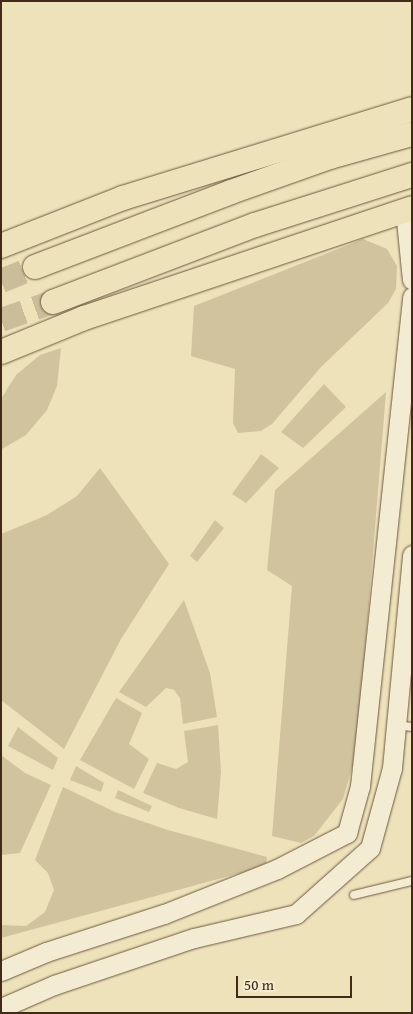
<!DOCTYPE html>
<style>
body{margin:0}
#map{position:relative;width:413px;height:1014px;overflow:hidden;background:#eee2ba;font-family:"Gentium Book Plus",serif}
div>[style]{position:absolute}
.green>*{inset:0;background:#d1c39e}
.primary-tunnel>*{height:24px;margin-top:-12px;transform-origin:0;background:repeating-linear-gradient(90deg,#cbbd9a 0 24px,transparent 0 36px)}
.roads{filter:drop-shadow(0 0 1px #6c5840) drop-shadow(0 0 1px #6c5840)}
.service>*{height:8px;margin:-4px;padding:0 4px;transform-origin:4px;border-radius:4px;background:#f4ecd2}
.tertiary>*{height:19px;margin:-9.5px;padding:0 9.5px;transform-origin:9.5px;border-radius:9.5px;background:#f4ecd2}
.primary>*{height:24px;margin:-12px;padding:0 12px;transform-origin:12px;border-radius:12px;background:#eee2ba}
span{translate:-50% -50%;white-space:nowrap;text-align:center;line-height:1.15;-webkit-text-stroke:4px #f4ecd2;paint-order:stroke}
.frame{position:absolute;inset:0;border:2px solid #412a18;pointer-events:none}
.scale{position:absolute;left:236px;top:976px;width:116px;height:22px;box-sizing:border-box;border:2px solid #412a18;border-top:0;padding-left:6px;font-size:15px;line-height:18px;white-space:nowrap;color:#412a18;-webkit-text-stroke:4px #f4ecd2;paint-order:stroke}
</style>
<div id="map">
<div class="green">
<i style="clip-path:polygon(363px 239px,387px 249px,397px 266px,396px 289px,388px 303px,321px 367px,272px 424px,261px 431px,238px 433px,233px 423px,235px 369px,191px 356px,194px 306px)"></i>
<i style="clip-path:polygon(61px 348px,57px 386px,47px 410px,26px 435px,2px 449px,1px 399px,16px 375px,40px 355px)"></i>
<i style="clip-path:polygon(324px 384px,346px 407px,303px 448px,281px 432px)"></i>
<i style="clip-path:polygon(386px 392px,357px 751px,343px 799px,314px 836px,301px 843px,272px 836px,292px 586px,267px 570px,275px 490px)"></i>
<i style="clip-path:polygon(261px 454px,279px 468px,246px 503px,232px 494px)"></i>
<i style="clip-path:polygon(100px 468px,169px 564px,121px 639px,64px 749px,1px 700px,1px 534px,47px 515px,77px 496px)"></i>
<i style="clip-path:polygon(215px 520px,224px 528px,197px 562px,190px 556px)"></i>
<i style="clip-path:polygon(184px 600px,210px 673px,217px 717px,183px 724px,180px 698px,174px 690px,166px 688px,146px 707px,119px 692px)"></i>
<i style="clip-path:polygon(116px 698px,142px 713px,129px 744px,149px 759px,134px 789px,80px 760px)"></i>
<i style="clip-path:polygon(218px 725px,221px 772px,217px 819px,179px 808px,143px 793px,157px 763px,176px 769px,188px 762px,184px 731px)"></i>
<i style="clip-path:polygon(18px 727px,58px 758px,53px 770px,8px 746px)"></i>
<i style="clip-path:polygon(1px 755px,25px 773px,51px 785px,20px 853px,1px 855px)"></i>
<i style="clip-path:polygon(76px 766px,104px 783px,101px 792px,70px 780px)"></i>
<i style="clip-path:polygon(63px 787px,115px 812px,168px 830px,267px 857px,266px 866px,1px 938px,1px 925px,26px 926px,45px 912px,54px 890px,48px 873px,35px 860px)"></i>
<i style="clip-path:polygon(118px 790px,152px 806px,149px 812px,115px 798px)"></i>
</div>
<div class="primary-tunnel">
<i style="left:1px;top:281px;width:37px;rotate:-22deg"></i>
<i style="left:1px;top:320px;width:55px;rotate:-19.1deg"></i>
</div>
<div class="roads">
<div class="service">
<i style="left:396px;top:725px;width:16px;rotate:7deg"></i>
<i style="left:354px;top:895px;width:60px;rotate:-13.6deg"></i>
</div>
<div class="tertiary">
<i style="left:405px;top:210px;width:70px;rotate:84.3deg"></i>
<i style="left:1px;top:971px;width:49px;rotate:-22.9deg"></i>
<i style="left:46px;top:952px;width:124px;rotate:-17.9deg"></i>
<i style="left:164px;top:914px;width:122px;rotate:-21.7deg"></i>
<i style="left:277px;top:869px;width:79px;rotate:-27.2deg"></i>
<i style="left:347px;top:833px;width:49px;rotate:-74.5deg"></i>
<i style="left:360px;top:786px;width:492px;rotate:-83.9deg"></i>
<i style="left:1px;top:1008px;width:58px;rotate:-23.5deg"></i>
<i style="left:54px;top:985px;width:148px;rotate:-18.6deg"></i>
<i style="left:194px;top:938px;width:105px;rotate:-13.2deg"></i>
<i style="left:296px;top:914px;width:99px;rotate:-41.7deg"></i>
<i style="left:370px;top:848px;width:83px;rotate:-74.6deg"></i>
<i style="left:392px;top:768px;width:214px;rotate:-84.6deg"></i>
</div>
<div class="primary">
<i style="left:1px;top:246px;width:131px;rotate:-21.5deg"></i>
<i style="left:123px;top:198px;width:302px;rotate:-17.1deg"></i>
<i style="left:35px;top:267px;width:210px;rotate:-20.9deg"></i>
<i style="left:231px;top:192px;width:105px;rotate:-19.5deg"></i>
<i style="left:330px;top:157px;width:85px;rotate:-15.7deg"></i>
<i style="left:53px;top:302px;width:216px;rotate:-20.9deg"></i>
<i style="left:255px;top:225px;width:165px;rotate:-17.7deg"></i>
<i style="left:1px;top:352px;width:90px;rotate:-22.3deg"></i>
<i style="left:84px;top:318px;width:346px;rotate:-18.5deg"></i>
</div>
</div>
<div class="frame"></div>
<div class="scale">50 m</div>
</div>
